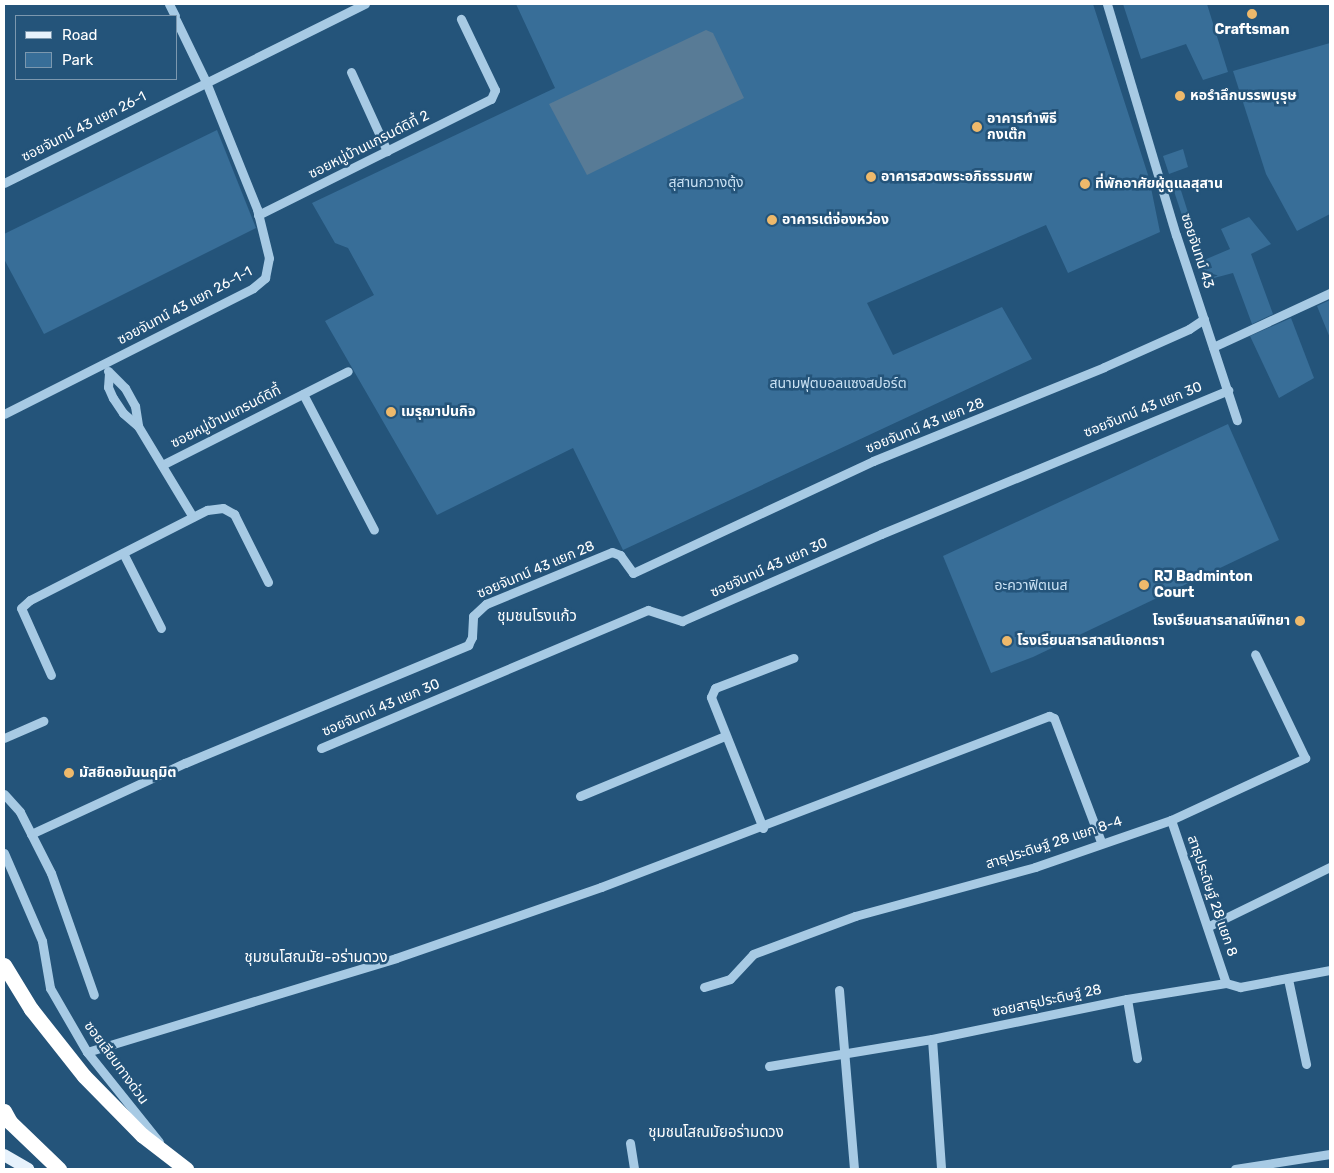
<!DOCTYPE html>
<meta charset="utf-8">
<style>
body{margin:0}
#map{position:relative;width:1334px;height:1173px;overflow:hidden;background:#24547a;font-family:Rubik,"Noto Sans Thai",sans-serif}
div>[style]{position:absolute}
.green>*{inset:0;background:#386e98}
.water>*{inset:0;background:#587b96}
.minor>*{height:9px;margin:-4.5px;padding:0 4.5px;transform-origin:4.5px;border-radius:4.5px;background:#a7cae4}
.major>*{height:12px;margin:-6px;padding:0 6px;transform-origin:6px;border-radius:6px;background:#e7f2fc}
.highway>*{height:15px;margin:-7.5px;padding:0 7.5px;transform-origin:7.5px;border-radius:7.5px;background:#fff}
.highway-bridge>*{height:15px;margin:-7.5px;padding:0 7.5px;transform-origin:7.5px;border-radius:7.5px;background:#fff}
.dots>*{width:14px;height:14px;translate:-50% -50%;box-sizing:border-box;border:2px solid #24547a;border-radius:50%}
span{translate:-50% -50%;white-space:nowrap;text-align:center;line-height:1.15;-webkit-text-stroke:5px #24547a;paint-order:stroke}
.poi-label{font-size:14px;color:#fff;font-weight:700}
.left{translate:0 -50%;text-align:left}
.right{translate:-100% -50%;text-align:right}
.street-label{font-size:14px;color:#fff}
.park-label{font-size:14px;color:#cae2f4}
.neighbourhood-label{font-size:15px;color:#fff}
.frame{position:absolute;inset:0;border:5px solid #fff;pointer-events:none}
.legend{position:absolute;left:15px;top:15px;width:162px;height:65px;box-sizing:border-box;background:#24547a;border:1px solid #7c98af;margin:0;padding:6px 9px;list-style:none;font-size:15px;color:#fff}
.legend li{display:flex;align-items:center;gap:10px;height:25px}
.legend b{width:25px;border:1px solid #7c98af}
</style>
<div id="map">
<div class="green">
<i style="clip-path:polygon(516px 4px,1093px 4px,1149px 178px,1160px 232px,1068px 273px,1046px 225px,867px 303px,893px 355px,1002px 307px,1032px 359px,623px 550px,573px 448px,437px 515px,325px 321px,374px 295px,348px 248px,335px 243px,312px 203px,555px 88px)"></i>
<i style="clip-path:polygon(1123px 4px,1207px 4px,1228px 72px,1203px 80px,1186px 44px,1141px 59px)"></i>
<i style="clip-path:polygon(1330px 43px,1330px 214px,1297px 231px,1266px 174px,1233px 71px)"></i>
<i style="clip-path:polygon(217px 130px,256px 228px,44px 334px,4px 259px,4px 234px)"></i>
<i style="clip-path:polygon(1183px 149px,1188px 167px,1169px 174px,1163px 156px)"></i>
<i style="clip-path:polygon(1177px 178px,1200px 250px,1194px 252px,1170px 179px)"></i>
<i style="clip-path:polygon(1249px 217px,1271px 244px,1251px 254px,1273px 314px,1252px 324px,1233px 273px,1214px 278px,1209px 274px,1202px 278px,1197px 263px,1230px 249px,1221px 229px)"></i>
<i style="clip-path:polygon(1330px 300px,1330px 338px,1317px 306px)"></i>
<i style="clip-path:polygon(1291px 318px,1314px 378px,1279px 398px,1250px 336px)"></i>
<i style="clip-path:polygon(1228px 424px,1279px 540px,1033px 657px,991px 673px,943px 556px)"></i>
</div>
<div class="water">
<i style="clip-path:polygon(706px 30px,713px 33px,744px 98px,587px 175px,549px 104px)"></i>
</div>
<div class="minor">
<i style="left:169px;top:4px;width:13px;rotate:63deg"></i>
<i style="left:1107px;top:4px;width:241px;rotate:73.4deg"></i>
<i style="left:1176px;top:235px;width:195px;rotate:71.8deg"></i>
<i style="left:351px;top:72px;width:87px;rotate:65.5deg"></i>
<i style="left:4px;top:183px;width:403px;rotate:-26.4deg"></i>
<i style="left:258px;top:215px;width:260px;rotate:-26.5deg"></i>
<i style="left:491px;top:99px;width:10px;rotate:-66deg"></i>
<i style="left:495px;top:90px;width:79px;rotate:-115.6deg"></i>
<i style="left:1213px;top:347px;width:129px;rotate:-24.8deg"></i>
<i style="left:108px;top:371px;width:24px;rotate:45deg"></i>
<i style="left:125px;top:388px;width:21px;rotate:61deg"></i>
<i style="left:135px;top:406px;width:20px;rotate:81deg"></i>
<i style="left:109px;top:373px;width:14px;rotate:94deg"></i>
<i style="left:108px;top:387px;width:12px;rotate:66deg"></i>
<i style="left:113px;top:398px;width:18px;rotate:56deg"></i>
<i style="left:123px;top:413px;width:20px;rotate:41deg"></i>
<i style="left:138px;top:426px;width:106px;rotate:58.9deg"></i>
<i style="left:303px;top:394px;width:153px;rotate:62.4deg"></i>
<i style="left:4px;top:414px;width:279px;rotate:-26.8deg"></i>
<i style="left:253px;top:288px;width:16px;rotate:-40deg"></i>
<i style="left:265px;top:278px;width:20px;rotate:-79deg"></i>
<i style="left:269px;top:258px;width:50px;rotate:-103.8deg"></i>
<i style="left:257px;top:209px;width:137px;rotate:-111.9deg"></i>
<i style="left:206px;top:82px;width:69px;rotate:-115.8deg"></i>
<i style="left:162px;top:465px;width:208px;rotate:-26.8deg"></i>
<i style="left:123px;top:553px;width:84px;rotate:63.1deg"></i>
<i style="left:51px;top:675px;width:73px;rotate:-114.1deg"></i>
<i style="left:21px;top:608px;width:12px;rotate:-42deg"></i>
<i style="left:30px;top:600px;width:199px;rotate:-27deg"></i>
<i style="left:207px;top:510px;width:16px;rotate:-7deg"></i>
<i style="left:223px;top:508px;width:13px;rotate:29deg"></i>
<i style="left:234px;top:514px;width:76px;rotate:63.4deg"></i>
<i style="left:4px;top:738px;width:43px;rotate:-23.6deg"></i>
<i style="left:321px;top:748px;width:355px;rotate:-22.9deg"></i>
<i style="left:648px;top:610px;width:36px;rotate:18deg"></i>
<i style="left:682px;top:621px;width:217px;rotate:-23.6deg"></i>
<i style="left:881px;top:534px;width:376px;rotate:-22.5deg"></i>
<i style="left:4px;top:794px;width:24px;rotate:48deg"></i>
<i style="left:20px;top:812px;width:68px;rotate:63.1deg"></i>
<i style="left:51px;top:873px;width:129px;rotate:70.6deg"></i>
<i style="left:580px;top:796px;width:157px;rotate:-22.5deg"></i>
<i style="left:1171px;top:820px;width:172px;rotate:71.4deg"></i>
<i style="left:763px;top:828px;width:141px;rotate:-111.7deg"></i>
<i style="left:711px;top:697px;width:10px;rotate:-66deg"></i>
<i style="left:715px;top:688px;width:84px;rotate:-21deg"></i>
<i style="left:31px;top:834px;width:170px;rotate:-24.8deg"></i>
<i style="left:185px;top:763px;width:307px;rotate:-22.6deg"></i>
<i style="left:468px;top:645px;width:9px;rotate:-63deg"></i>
<i style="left:472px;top:637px;width:21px;rotate:-87deg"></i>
<i style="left:473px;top:616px;width:18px;rotate:-43deg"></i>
<i style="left:486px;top:604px;width:136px;rotate:-22.4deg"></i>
<i style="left:612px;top:552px;width:9px;rotate:21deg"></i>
<i style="left:620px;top:555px;width:22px;rotate:54deg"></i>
<i style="left:633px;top:573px;width:265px;rotate:-25deg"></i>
<i style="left:873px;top:461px;width:249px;rotate:-22.1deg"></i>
<i style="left:1104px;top:367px;width:93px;rotate:-24.1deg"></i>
<i style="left:1189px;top:329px;width:18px;rotate:-34deg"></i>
<i style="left:4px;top:853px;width:96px;rotate:66.6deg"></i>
<i style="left:42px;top:941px;width:48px;rotate:80.3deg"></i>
<i style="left:50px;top:988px;width:74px;rotate:60deg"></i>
<i style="left:87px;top:1052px;width:115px;rotate:51.3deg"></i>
<i style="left:1209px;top:926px;width:135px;rotate:-26deg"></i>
<i style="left:1288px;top:979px;width:87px;rotate:78deg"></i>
<i style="left:704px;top:987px;width:27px;rotate:-17deg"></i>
<i style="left:730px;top:979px;width:34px;rotate:-47deg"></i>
<i style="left:753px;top:954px;width:109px;rotate:-20.4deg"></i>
<i style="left:855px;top:916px;width:187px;rotate:-15.2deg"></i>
<i style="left:1035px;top:867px;width:144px;rotate:-19.1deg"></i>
<i style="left:1171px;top:820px;width:148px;rotate:-24.8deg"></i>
<i style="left:1305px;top:758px;width:115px;rotate:-115.7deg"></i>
<i style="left:839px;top:990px;width:180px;rotate:85.2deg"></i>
<i style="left:1127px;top:999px;width:60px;rotate:80.4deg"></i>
<i style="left:932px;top:1039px;width:130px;rotate:86deg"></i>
<i style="left:87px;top:1052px;width:323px;rotate:-16.9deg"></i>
<i style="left:396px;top:958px;width:217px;rotate:-19.1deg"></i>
<i style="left:601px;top:887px;width:480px;rotate:-20.9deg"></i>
<i style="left:1049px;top:716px;width:5px;rotate:22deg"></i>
<i style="left:1054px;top:718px;width:133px;rotate:69.2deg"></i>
<i style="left:769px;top:1066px;width:165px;rotate:-9.4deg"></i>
<i style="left:932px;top:1039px;width:199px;rotate:-11.6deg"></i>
<i style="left:1127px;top:999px;width:100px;rotate:-9.2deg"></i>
<i style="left:1226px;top:983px;width:15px;rotate:16deg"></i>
<i style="left:1240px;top:987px;width:92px;rotate:-10.7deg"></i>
<i style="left:630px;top:1143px;width:26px;rotate:81deg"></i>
<i style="left:1235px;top:1169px;width:96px;rotate:-9deg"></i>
</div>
<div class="major">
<i style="left:4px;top:1155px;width:28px;rotate:30deg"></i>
</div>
<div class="highway">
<i style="left:4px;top:1111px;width:13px;rotate:61deg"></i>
<i style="left:10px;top:1122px;width:68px;rotate:43.8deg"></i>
</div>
<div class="highway-bridge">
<i style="left:4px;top:965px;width:52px;rotate:58.5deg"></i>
<i style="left:31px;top:1009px;width:85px;rotate:51.7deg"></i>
<i style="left:84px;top:1076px;width:83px;rotate:45.5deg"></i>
<i style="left:142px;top:1135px;width:56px;rotate:37.7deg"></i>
</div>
<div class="dots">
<i style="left:1252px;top:14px;background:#eeb96b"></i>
<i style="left:1180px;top:96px;background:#eeb96b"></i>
<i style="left:977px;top:127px;background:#eeb96b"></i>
<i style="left:871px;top:177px;background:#eeb96b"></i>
<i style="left:1085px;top:184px;background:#eeb96b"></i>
<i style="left:772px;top:220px;background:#eeb96b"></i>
<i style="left:391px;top:412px;background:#eeb96b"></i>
<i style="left:1144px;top:585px;background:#eeb96b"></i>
<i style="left:1300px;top:621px;background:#eeb96b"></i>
<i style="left:1007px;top:641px;background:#eeb96b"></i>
<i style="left:69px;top:773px;background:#eeb96b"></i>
</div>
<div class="poi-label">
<span style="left:1252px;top:30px">Craftsman</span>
<span class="left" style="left:1190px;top:96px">หอรำลึกบรรพบุรุษ</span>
<span class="left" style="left:987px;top:127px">อาคารทำพิธี<br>กงเต๊ก</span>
<span class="left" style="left:881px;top:177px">อาคารสวดพระอภิธรรมศพ</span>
<span class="left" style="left:1095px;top:184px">ที่พักอาศัยผู้ดูแลสุสาน</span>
<span class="left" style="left:782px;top:220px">อาคารเต่จ่องหว่อง</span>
<span class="left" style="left:401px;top:412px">เมรุฌาปนกิจ</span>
<span class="left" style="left:1154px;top:585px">RJ Badminton<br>Court</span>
<span class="right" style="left:1290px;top:621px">โรงเรียนสารสาสน์พิทยา</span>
<span class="left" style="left:1017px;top:641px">โรงเรียนสารสาสน์เอกตรา</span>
<span class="left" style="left:79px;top:773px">มัสยิดอมันนฤมิต</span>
</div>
<div class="street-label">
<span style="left:84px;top:127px;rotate:-27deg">ซอยจันทน์ 43 แยก 26-1</span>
<span style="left:369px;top:145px;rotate:-27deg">ซอยหมู่บ้านแกรนด์ดิที้ 2</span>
<span style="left:1197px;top:251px;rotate:72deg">ซอยจันทน์ 43</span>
<span style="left:185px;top:306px;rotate:-28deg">ซอยจันทน์ 43 แยก 26-1-1</span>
<span style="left:1143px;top:410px;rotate:-22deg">ซอยจันทน์ 43 แยก 30</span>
<span style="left:226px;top:417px;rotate:-27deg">ซอยหมู่บ้านแกรนด์ดิที้</span>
<span style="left:925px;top:426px;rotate:-22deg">ซอยจันทน์ 43 แยก 28</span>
<span style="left:769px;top:568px;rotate:-24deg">ซอยจันทน์ 43 แยก 30</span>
<span style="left:536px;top:570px;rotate:-23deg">ซอยจันทน์ 43 แยก 28</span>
<span style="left:381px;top:708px;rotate:-23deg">ซอยจันทน์ 43 แยก 30</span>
<span style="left:1054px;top:843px;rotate:-18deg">สาธุประดิษฐ์ 28 แยก 8-4</span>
<span style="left:1212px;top:896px;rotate:71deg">สาธุประดิษฐ์ 28 แยก 8</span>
<span style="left:1047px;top:1001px;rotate:-12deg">ซอยสาธุประดิษฐ์ 28</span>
<span style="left:116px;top:1063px;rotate:54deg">ซอยเลียบทางด่วน</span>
</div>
<div class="park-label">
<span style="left:706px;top:183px">สุสานกวางตุ้ง</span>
<span style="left:838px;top:384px">สนามฟุตบอลแซงสปอร์ต</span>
<span style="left:1031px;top:586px">อะควาฟิตเนส</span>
</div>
<div class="neighbourhood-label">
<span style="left:537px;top:617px">ชุมชนโรงแก้ว</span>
<span style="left:316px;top:958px">ชุมชนโสณมัย-อร่ามดวง</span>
<span style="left:716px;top:1133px">ชุมชนโสณมัยอร่ามดวง</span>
</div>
<div class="frame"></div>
<ul class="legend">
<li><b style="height:6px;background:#e7f2fc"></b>Road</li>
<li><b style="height:14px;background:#386e98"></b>Park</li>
</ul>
</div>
